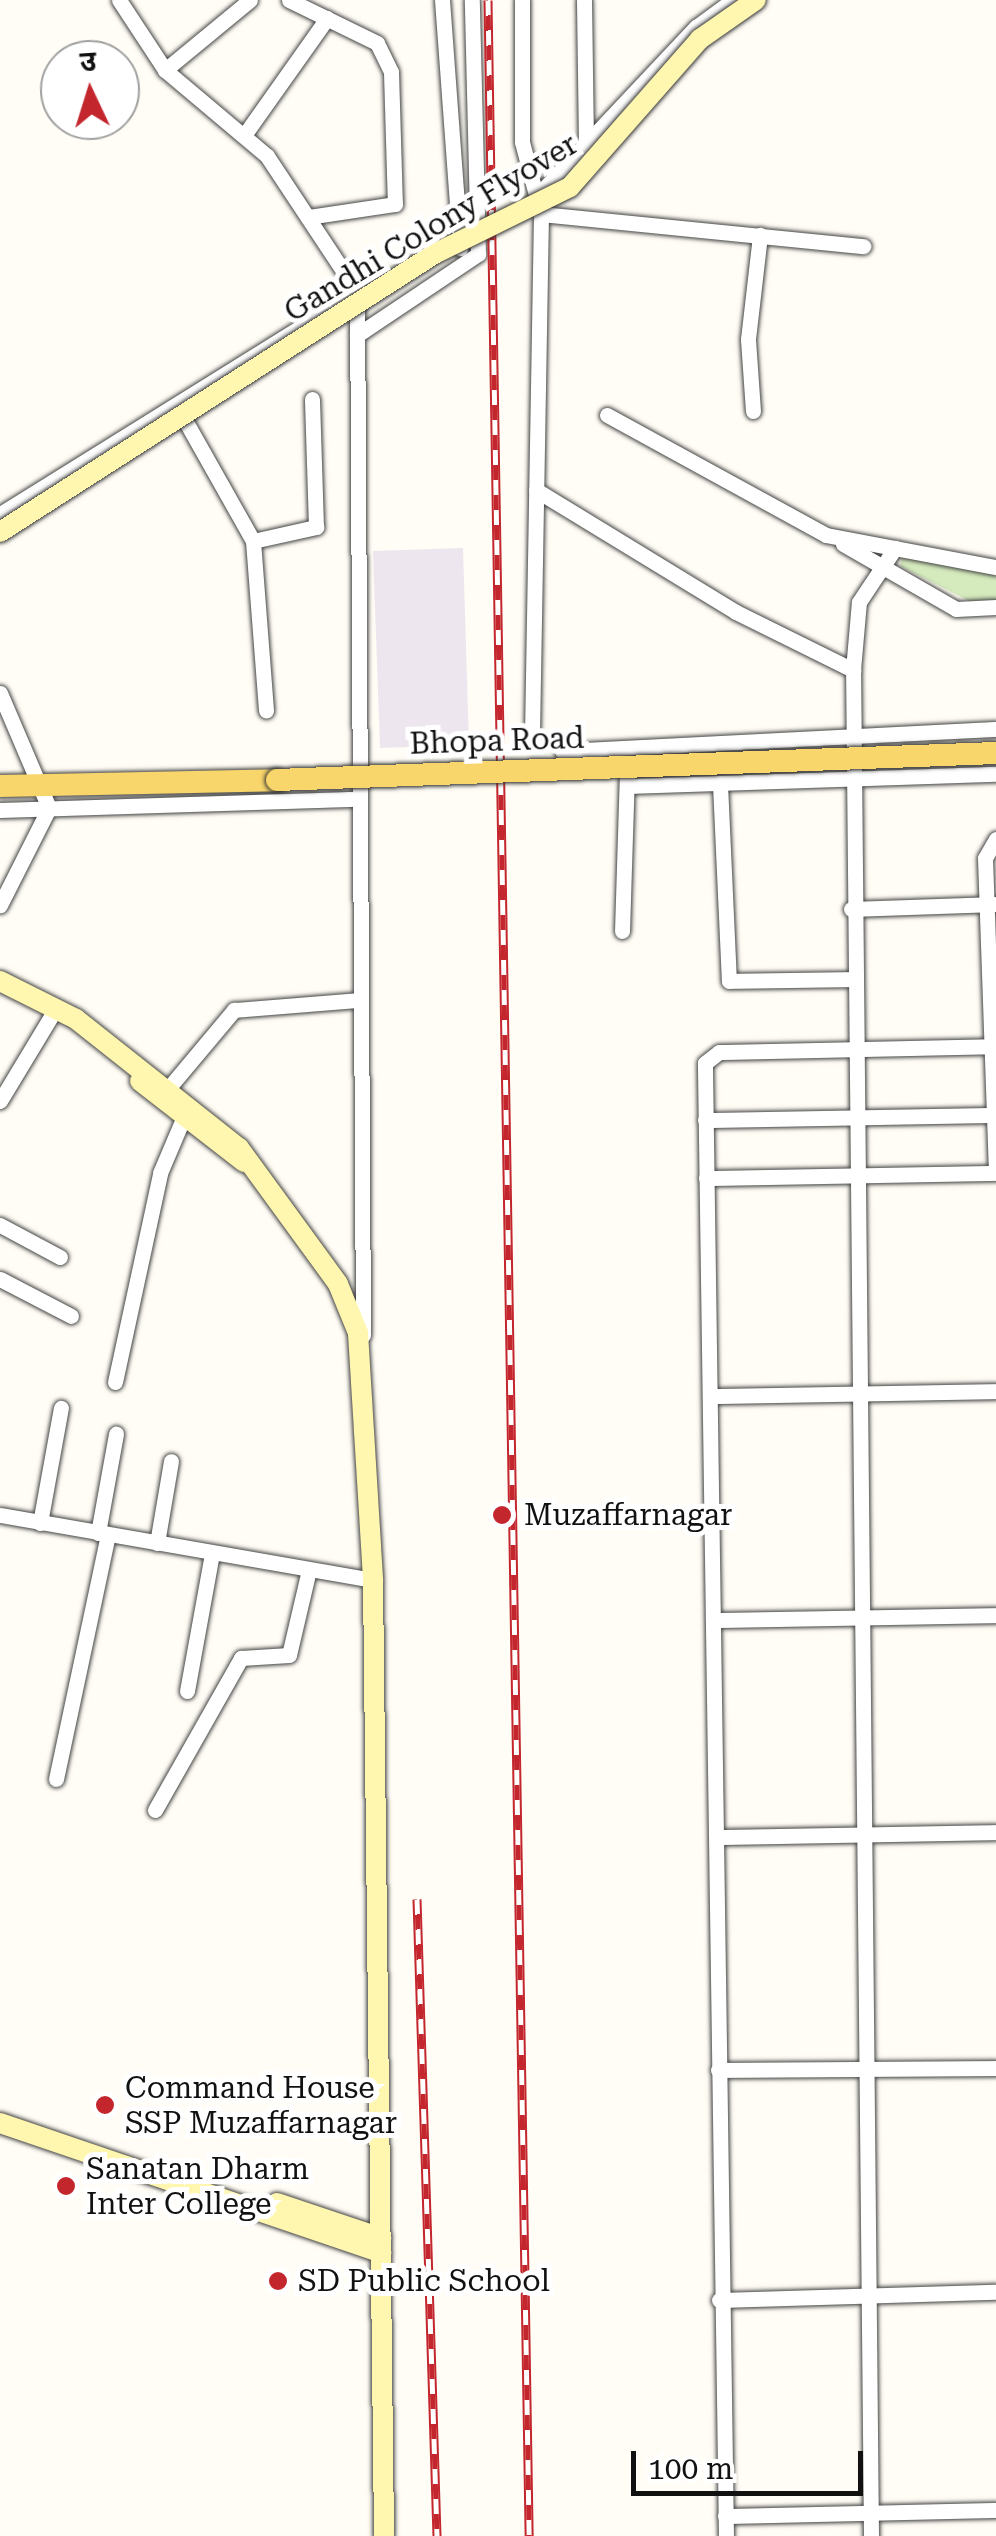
<!DOCTYPE html>
<meta charset="utf-8">
<style>
body{margin:0}
#map{position:relative;width:996px;height:2536px;overflow:hidden;background:#fffdf5;font-family:"Roboto Serif","Noto Sans Devanagari",serif}
div>[style]{position:absolute}
.industrial>*{inset:0;background:#eee6ef}
.green>*{inset:0;background:#d5ebbd}
.roads{filter:drop-shadow(0 0 2px #444) drop-shadow(0 0 2px #444)}
.street>*{height:15px;margin:-7.5px;padding:0 7.5px;transform-origin:7.5px;border-radius:7.5px;background:#fff}
.secondary>*{height:20px;margin:-10px;padding:0 10px;transform-origin:10px;border-radius:10px;background:#fff6b0}
.primary>*{height:22px;margin:-11px;padding:0 11px;transform-origin:11px;border-radius:11px;background:#f9d66b}
.rail>*{height:9px;margin-top:-4.5px;transform-origin:0;background:repeating-linear-gradient(90deg,#fff 0 15px,#c4262e 0 30px);box-sizing:border-box;border-block:2px solid #c4262e}
.bridges{filter:drop-shadow(0 0 2px #333) drop-shadow(0 0 2px #333)}
.secondary-bridge>*{height:20px;margin:-10px;padding:0 10px;transform-origin:10px;border-radius:10px;background:#fff6b0}
.primary-bridge>*{height:22px;margin:-11px;padding:0 11px;transform-origin:11px;border-radius:11px;background:#f9d66b}
.dots>*{width:28px;height:28px;translate:-50% -50%;box-sizing:border-box;border:5px solid #fff;border-radius:50%}
span{translate:-50% -50%;white-space:nowrap;text-align:center;line-height:1.15;-webkit-text-stroke:10px #fff;paint-order:stroke}
.street-label{font-size:30px;color:#111}
.poi-label{font-size:30px;color:#111}
.left{translate:0 -50%;text-align:left}
.north{position:absolute;left:40px;top:40px;width:100px;height:100px;box-sizing:border-box;background:#fff;border:2px solid #a0a0a0;border-radius:50%;rotate:356deg;font-size:28px;font-weight:700;line-height:40px;text-align:center;color:#111}
.north::after{content:'';display:block;margin:auto;width:35px;height:45px;background:#c4262e;clip-path:polygon(50% 0,100% 100%,50% 72%,0 100%)}
.scale{position:absolute;left:631px;top:2451px;width:232px;height:45px;box-sizing:border-box;border:5px solid #111;border-top:0;padding-left:12px;font-size:30px;line-height:35px;white-space:nowrap;color:#111;-webkit-text-stroke:8px #fff;paint-order:stroke}
</style>
<div id="map">
<div class="industrial">
<i style="clip-path:polygon(463px 548px,469px 745px,380px 748px,373px 551px)"></i>
</div>
<div class="green">
<i style="clip-path:polygon(903px 555px,996px 570px,996px 601px,971px 602px,900px 566px)"></i>
</div>
<div class="roads">
<div class="street">
<i style="left:119px;top:0;width:84px;rotate:56.7deg"></i>
<i style="left:165px;top:70px;width:133px;rotate:40.1deg"></i>
<i style="left:267px;top:156px;width:163px;rotate:56.5deg"></i>
<i style="left:357px;top:292px;width:1043px;rotate:89.67deg"></i>
<i style="left:289px;top:0;width:98px;rotate:26deg"></i>
<i style="left:377px;top:43px;width:32px;rotate:64deg"></i>
<i style="left:391px;top:72px;width:132px;rotate:88.3deg"></i>
<i style="left:395px;top:204px;width:88px;rotate:171.5deg"></i>
<i style="left:442px;top:0;width:249px;rotate:85.8deg"></i>
<i style="left:522px;top:0;width:142px;rotate:90deg"></i>
<i style="left:522px;top:142px;width:74px;rotate:75.2deg"></i>
<i style="left:541px;top:214px;width:520px;rotate:90.99deg"></i>
<i style="left:584px;top:0;width:145px;rotate:89.2deg"></i>
<i style="left:165px;top:70px;width:110px;rotate:-39.5deg"></i>
<i style="left:245px;top:134px;width:142px;rotate:-54.7deg"></i>
<i style="left:538px;top:195px;width:231px;rotate:-46.8deg"></i>
<i style="left:696px;top:27px;width:46px;rotate:-36.1deg"></i>
<i style="left:541px;top:214px;width:324px;rotate:5.7deg"></i>
<i style="left:357px;top:335px;width:146px;rotate:-33.8deg"></i>
<i style="left:478px;top:254px;width:254px;rotate:-91.4deg"></i>
<i style="left:177px;top:406px;width:155px;rotate:60.6deg"></i>
<i style="left:253px;top:541px;width:170px;rotate:85.6deg"></i>
<i style="left:753px;top:411px;width:72px;rotate:-94deg"></i>
<i style="left:748px;top:339px;width:105px;rotate:-83.4deg"></i>
<i style="left:607px;top:415px;width:250px;rotate:28.7deg"></i>
<i style="left:826px;top:535px;width:173px;rotate:10.7deg"></i>
<i style="left:536px;top:490px;width:234px;rotate:31.4deg"></i>
<i style="left:736px;top:612px;width:131px;rotate:26.4deg"></i>
<i style="left:0;top:514px;width:420px;rotate:-31.9deg"></i>
<i style="left:253px;top:541px;width:65px;rotate:-12.5deg"></i>
<i style="left:316px;top:527px;width:128px;rotate:-91.8deg"></i>
<i style="left:843px;top:544px;width:130px;rotate:29.9deg"></i>
<i style="left:956px;top:609px;width:40px;rotate:-2.9deg"></i>
<i style="left:0;top:693px;width:125px;rotate:66.9deg"></i>
<i style="left:49px;top:808px;width:109px;rotate:116.8deg"></i>
<i style="left:562px;top:751px;width:435px;rotate:-2.9deg"></i>
<i style="left:720px;top:784px;width:197px;rotate:87.4deg"></i>
<i style="left:729px;top:981px;width:123px;rotate:-0.9deg"></i>
<i style="left:627px;top:786px;width:369px;rotate:-1.9deg"></i>
<i style="left:0;top:810px;width:357px;rotate:-1.8deg"></i>
<i style="left:996px;top:839px;width:22px;rotate:120deg"></i>
<i style="left:985px;top:858px;width:314px;rotate:88deg"></i>
<i style="left:851px;top:909px;width:145px;rotate:-2deg"></i>
<i style="left:622px;top:931px;width:155px;rotate:-88.2deg"></i>
<i style="left:161px;top:1097px;width:114px;rotate:-50deg"></i>
<i style="left:234px;top:1010px;width:125px;rotate:-4.6deg"></i>
<i style="left:0;top:1101px;width:109px;rotate:-58.9deg"></i>
<i style="left:705px;top:1120px;width:291px;rotate:-1deg"></i>
<i style="left:706px;top:1178px;width:290px;rotate:-1deg"></i>
<i style="left:0;top:1225px;width:68px;rotate:28.1deg"></i>
<i style="left:0;top:1279px;width:80px;rotate:27.5deg"></i>
<i style="left:115px;top:1382px;width:214px;rotate:-77.8deg"></i>
<i style="left:160px;top:1173px;width:72px;rotate:-67deg"></i>
<i style="left:712px;top:1396px;width:284px;rotate:-1deg"></i>
<i style="left:0;top:1515px;width:379px;rotate:9.9deg"></i>
<i style="left:40px;top:1523px;width:117px;rotate:-79.7deg"></i>
<i style="left:98px;top:1533px;width:101px;rotate:-79.7deg"></i>
<i style="left:157px;top:1543px;width:83px;rotate:-80.3deg"></i>
<i style="left:713px;top:1620px;width:283px;rotate:-1deg"></i>
<i style="left:187px;top:1691px;width:140px;rotate:-79.7deg"></i>
<i style="left:56px;top:1779px;width:250px;rotate:-78deg"></i>
<i style="left:155px;top:1810px;width:175px;rotate:-60.5deg"></i>
<i style="left:241px;top:1658px;width:48px;rotate:-3.6deg"></i>
<i style="left:289px;top:1655px;width:87px;rotate:-76.8deg"></i>
<i style="left:716px;top:1837px;width:280px;rotate:-1deg"></i>
<i style="left:718px;top:2070px;width:278px;rotate:-0.4deg"></i>
<i style="left:719px;top:2300px;width:277px;rotate:-1.7deg"></i>
<i style="left:725px;top:2516px;width:271px;rotate:-1.3deg"></i>
<i style="left:726px;top:2536px;width:1473px;rotate:-90.82deg"></i>
<i style="left:705px;top:1063px;width:18px;rotate:-38deg"></i>
<i style="left:719px;top:1052px;width:277px;rotate:-1.2deg"></i>
<i style="left:871px;top:2536px;width:1866px;rotate:-90.55deg"></i>
<i style="left:853px;top:670px;width:68px;rotate:-85deg"></i>
<i style="left:859px;top:602px;width:65px;rotate:-56.3deg"></i>
</div>
<div class="secondary">
<i style="left:0;top:981px;width:85px;rotate:26.6deg"></i>
<i style="left:76px;top:1019px;width:208px;rotate:38.4deg"></i>
<i style="left:239px;top:1148px;width:168px;rotate:53.9deg"></i>
<i style="left:338px;top:1284px;width:53px;rotate:67.8deg"></i>
<i style="left:358px;top:1333px;width:247px;rotate:86.5deg"></i>
<i style="left:373px;top:1580px;width:956px;rotate:89.34deg"></i>
<i style="left:140px;top:1081px;width:132px;rotate:37.9deg"></i>
<i style="left:0;top:2123px;width:403px;rotate:18.8deg"></i>
<i style="left:277px;top:2203px;width:110px;rotate:18.6deg"></i>
</div>
<div class="primary">
<i style="left:0;top:786px;width:277px;rotate:-1.2deg"></i>
</div>
</div>
<div class="rail">
<i style="left:488px;top:0;width:2536px;rotate:89.07deg"></i>
<i style="left:417px;top:1899px;width:637px;rotate:88.2deg"></i>
</div>
<div class="bridges">
<div class="secondary-bridge">
<i style="left:0;top:532px;width:518px;rotate:-32.62deg"></i>
<i style="left:436px;top:253px;width:149px;rotate:-26.2deg"></i>
<i style="left:570px;top:187px;width:197px;rotate:-48.7deg"></i>
<i style="left:700px;top:39px;width:68px;rotate:-34.9deg"></i>
</div>
<div class="primary-bridge">
<i style="left:277px;top:780px;width:720px;rotate:-2.15deg"></i>
</div>
</div>
<div class="dots">
<i style="left:502px;top:1515px;background:#c4262e"></i>
<i style="left:105px;top:2105px;background:#c4262e"></i>
<i style="left:66px;top:2186px;background:#c4262e"></i>
<i style="left:278px;top:2281px;background:#c4262e"></i>
</div>
<div class="street-label">
<span style="left:431px;top:228px;rotate:-31deg">Gandhi Colony Flyover</span>
<span style="left:497px;top:741px;rotate:-2deg">Bhopa Road</span>
</div>
<div class="poi-label">
<span class="left" style="left:524px;top:1515px">Muzaffarnagar</span>
<span class="left" style="left:125px;top:2105px">Command House<br>SSP Muzaffarnagar</span>
<span class="left" style="left:86px;top:2186px">Sanatan Dharm<br>Inter College</span>
<span class="left" style="left:298px;top:2281px">SD Public School</span>
</div>
<div class="north">उ</div>
<div class="scale">100 m</div>
</div>
